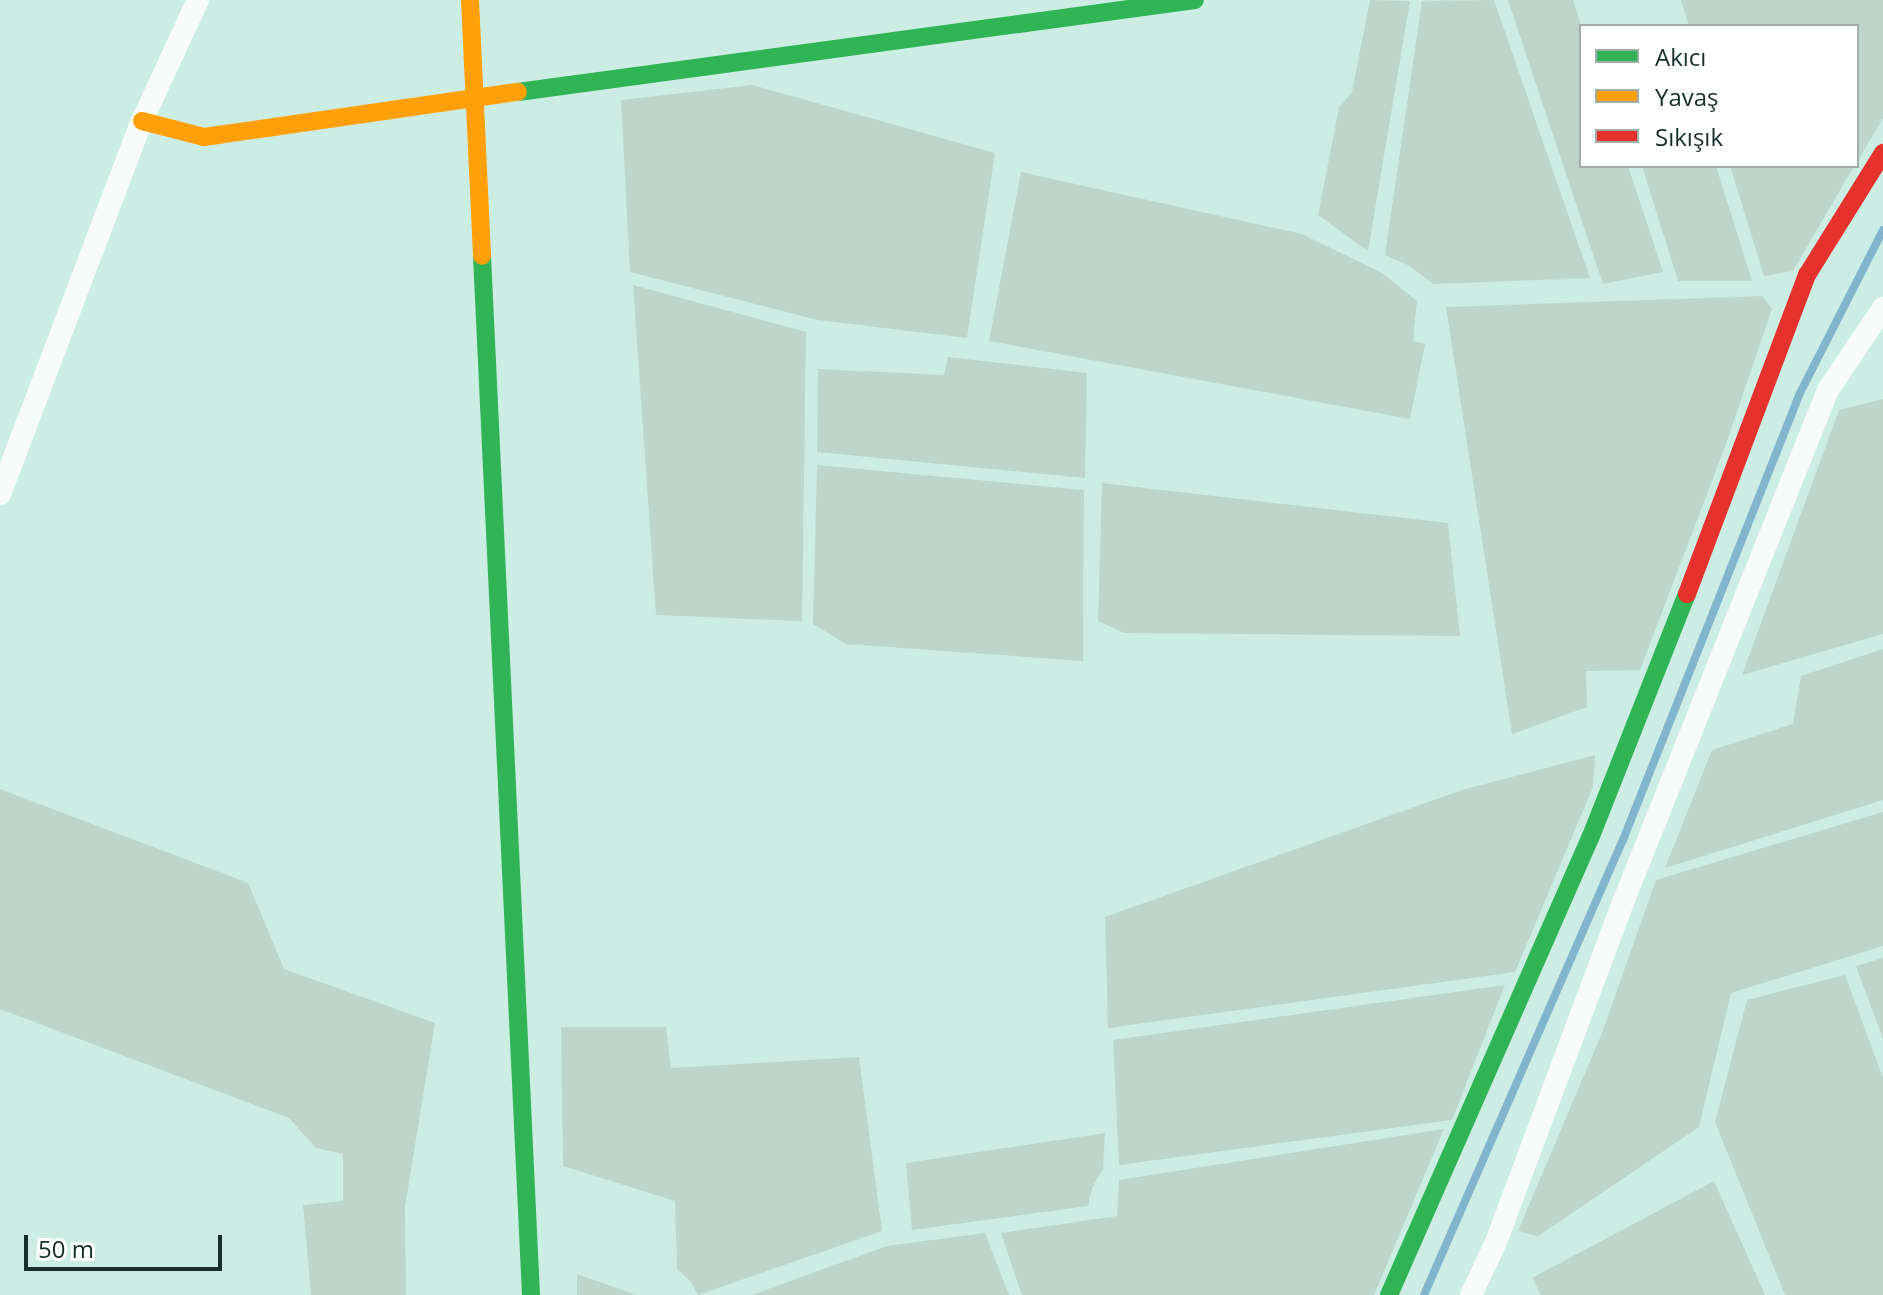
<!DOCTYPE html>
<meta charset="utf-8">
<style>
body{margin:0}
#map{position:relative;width:1883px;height:1295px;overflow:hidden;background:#ccede4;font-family:"Open Sans",sans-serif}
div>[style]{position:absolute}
.stream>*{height:8px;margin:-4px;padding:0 4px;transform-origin:4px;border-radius:4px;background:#82b5cd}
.building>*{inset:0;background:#bdd5cb}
.street>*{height:22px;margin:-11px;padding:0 11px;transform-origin:11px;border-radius:11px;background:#f7fcfb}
.fast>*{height:18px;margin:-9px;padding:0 9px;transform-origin:9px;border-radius:9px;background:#30b455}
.slow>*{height:18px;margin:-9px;padding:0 9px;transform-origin:9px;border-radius:9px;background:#ff9f0a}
.jam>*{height:18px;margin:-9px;padding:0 9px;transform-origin:9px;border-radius:9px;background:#e5322d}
span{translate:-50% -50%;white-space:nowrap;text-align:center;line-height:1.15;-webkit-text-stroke:8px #fff;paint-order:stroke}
.legend{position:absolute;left:1579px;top:24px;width:280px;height:144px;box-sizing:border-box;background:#fff;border:2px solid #a2acaa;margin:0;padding:10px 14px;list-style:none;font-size:24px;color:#172f2a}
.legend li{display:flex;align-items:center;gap:16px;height:40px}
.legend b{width:40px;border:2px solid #a2acaa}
.scale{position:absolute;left:24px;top:1235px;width:198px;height:36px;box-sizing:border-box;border:4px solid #172f2a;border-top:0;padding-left:10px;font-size:24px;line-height:28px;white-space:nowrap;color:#172f2a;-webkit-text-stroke:6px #fff;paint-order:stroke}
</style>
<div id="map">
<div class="stream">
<i style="left:1424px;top:1295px;width:497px;rotate:-66.4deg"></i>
<i style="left:1623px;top:840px;width:481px;rotate:-68.4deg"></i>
<i style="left:1800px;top:393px;width:183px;rotate:-63deg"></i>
</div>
<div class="building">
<i style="clip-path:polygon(1370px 0,1410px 1px,1368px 251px,1318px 215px,1339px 108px,1352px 92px)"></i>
<i style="clip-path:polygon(1494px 0,1590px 278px,1433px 284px,1410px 266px,1385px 255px,1422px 1px)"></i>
<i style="clip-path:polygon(1508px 0,1573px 0,1581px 25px,1581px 166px,1628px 166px,1663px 272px,1603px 284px)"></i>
<i style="clip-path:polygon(1681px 0,1883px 0,1883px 118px,1857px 162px,1857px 26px,1689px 26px)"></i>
<i style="clip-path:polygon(752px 85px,995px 153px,967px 338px,818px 320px,630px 272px,621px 100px)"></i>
<i style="clip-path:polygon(1642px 166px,1716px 166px,1752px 281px,1678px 281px)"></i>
<i style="clip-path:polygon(1730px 166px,1854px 166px,1793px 271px,1764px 276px)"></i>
<i style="clip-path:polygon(1021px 172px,1302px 234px,1382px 273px,1417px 301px,1413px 341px,1425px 344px,1410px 419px,989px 341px)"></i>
<i style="clip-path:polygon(633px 285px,806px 332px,802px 621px,656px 615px)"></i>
<i style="clip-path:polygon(1762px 296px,1772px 309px,1726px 444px,1640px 670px,1586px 671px,1587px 707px,1512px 734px,1446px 307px)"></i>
<i style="clip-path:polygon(948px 357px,1087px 373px,1085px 478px,817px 452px,818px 369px,944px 375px)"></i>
<i style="clip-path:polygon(1883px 399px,1883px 634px,1742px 675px,1839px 410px)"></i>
<i style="clip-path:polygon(817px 465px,1084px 490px,1083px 661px,846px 644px,813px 624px)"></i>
<i style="clip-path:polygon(1102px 483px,1448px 523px,1460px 636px,1124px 633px,1098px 621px)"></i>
<i style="clip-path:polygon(1883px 649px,1883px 800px,1665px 868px,1712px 750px,1793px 724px,1801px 676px)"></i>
<i style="clip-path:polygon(1595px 755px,1593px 787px,1515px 972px,1108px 1028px,1105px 917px,1462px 790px)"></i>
<i style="clip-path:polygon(0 789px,248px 883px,284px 969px,435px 1023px,405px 1207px,406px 1295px,311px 1295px,303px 1205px,343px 1201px,343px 1154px,316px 1148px,289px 1118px,0 1009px)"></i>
<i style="clip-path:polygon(1883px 812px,1883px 946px,1731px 993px,1699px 1127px,1538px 1236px,1518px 1231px,1602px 1033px,1656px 880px)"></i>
<i style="clip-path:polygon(1883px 958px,1883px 1039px,1856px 966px)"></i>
<i style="clip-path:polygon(1845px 975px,1883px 1078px,1883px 1295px,1785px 1295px,1715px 1122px,1747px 1000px)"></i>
<i style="clip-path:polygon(1505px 985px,1452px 1120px,1119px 1165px,1113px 1040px)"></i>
<i style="clip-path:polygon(561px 1027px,666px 1027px,671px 1068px,859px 1057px,882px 1231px,698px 1295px,691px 1282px,677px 1269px,675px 1201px,563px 1166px)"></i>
<i style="clip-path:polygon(1444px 1129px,1374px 1295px,1022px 1295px,1001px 1233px,1117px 1216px,1119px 1180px)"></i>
<i style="clip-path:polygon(1105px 1133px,1103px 1169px,1092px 1188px,1088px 1206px,912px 1230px,906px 1163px)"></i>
<i style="clip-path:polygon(1714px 1181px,1765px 1295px,1541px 1295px,1532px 1278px)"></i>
<i style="clip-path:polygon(985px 1233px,1009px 1295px,752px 1295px,887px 1246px)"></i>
<i style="clip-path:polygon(577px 1274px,636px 1295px,577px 1295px)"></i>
</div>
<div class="street">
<i style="left:0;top:494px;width:399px;rotate:-69.2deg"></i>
<i style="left:142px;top:121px;width:133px;rotate:-65.2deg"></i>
<i style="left:1471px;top:1295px;width:59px;rotate:-64.7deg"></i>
<i style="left:1496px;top:1242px;width:365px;rotate:-69.5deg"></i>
<i style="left:1624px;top:900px;width:549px;rotate:-68.2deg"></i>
<i style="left:1828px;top:390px;width:99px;rotate:-56.1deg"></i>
</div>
<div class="fast">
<i style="left:518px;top:92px;width:683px;rotate:-7.74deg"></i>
<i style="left:482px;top:256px;width:1040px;rotate:87.3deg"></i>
<i style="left:1389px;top:1295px;width:501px;rotate:-66.25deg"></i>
<i style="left:1591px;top:836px;width:260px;rotate:-68.4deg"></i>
</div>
<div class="slow">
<i style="left:470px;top:0;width:256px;rotate:87.3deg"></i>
<i style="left:142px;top:121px;width:64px;rotate:14.5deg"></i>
<i style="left:204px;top:137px;width:317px;rotate:-8.2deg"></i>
</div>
<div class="jam">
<i style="left:1687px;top:594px;width:341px;rotate:-69.4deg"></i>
<i style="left:1807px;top:275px;width:144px;rotate:-58.1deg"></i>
</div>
<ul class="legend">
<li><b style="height:10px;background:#30b455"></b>Akıcı</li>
<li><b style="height:10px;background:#ff9f0a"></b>Yavaş</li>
<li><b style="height:10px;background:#e5322d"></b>Sıkışık</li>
</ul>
<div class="scale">50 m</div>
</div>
